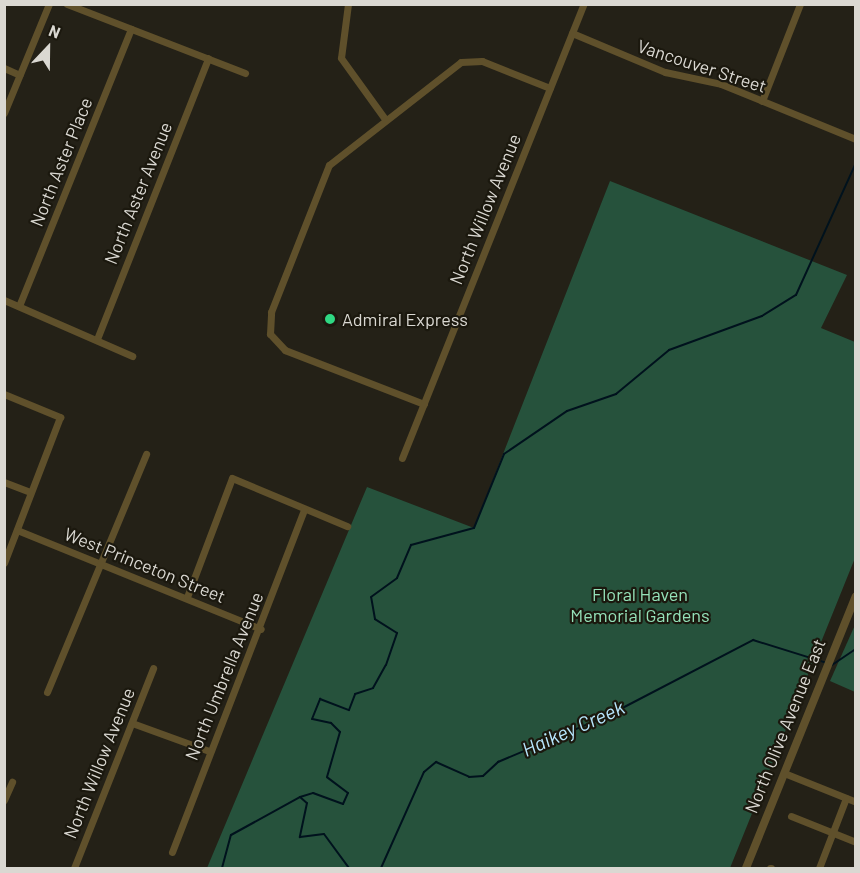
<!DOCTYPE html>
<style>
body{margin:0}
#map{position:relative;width:860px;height:873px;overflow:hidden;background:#242117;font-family:Barlow,sans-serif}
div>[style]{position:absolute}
.green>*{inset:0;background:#26523c}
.stream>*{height:2px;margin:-1px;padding:0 1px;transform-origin:1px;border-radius:1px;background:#00121d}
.minor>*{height:7px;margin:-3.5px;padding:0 3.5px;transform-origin:3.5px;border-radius:3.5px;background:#5f502b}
.tertiary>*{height:8px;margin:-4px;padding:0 4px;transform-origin:4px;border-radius:4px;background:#5f502b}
.dots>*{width:16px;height:16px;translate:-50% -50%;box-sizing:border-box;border:3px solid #1b180e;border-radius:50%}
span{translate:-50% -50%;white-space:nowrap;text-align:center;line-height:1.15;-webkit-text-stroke:4.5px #1b180e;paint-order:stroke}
.street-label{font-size:18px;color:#dad8d2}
.poi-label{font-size:18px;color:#dad8d2}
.left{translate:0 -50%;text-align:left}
.park-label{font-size:18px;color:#95e2b9}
.water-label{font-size:20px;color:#b8e7fe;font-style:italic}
.frame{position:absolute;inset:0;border:6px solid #dad8d2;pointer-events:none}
.north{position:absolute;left:18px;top:18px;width:60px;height:60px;-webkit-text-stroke:4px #1b180e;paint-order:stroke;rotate:22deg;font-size:16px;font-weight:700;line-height:24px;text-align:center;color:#dad8d2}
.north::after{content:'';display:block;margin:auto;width:21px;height:27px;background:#dad8d2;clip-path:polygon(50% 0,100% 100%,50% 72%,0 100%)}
</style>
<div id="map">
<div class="green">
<i style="clip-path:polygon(610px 181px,847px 275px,821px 328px,855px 342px,855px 558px,730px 868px,207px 868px,367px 487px,474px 528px)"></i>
<i style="clip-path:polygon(855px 625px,855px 692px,830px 681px)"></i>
</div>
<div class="stream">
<i style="left:832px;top:665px;width:29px;rotate:-34deg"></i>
<i style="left:300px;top:797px;width:14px;rotate:-17deg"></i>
<i style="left:313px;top:793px;width:32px;rotate:20deg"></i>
<i style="left:343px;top:804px;width:12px;rotate:-66deg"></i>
<i style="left:348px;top:793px;width:26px;rotate:-143deg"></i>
<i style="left:327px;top:777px;width:47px;rotate:-73.9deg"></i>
<i style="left:340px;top:732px;width:13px;rotate:-135deg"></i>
<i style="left:331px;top:723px;width:19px;rotate:-168deg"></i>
<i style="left:312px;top:719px;width:22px;rotate:-68deg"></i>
<i style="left:320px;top:699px;width:31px;rotate:21deg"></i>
<i style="left:349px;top:710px;width:17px;rotate:-69deg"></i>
<i style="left:355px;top:694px;width:19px;rotate:-18deg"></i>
<i style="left:373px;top:688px;width:26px;rotate:-61deg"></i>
<i style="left:386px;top:665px;width:34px;rotate:-71deg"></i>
<i style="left:397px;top:633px;width:26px;rotate:-148deg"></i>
<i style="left:375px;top:619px;width:22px;rotate:-100deg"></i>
<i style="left:371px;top:597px;width:32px;rotate:-36deg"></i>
<i style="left:397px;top:578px;width:36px;rotate:-67deg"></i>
<i style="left:411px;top:545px;width:65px;rotate:-15.1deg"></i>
<i style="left:474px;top:528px;width:80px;rotate:-67.9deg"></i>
<i style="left:504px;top:454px;width:76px;rotate:-34.3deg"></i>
<i style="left:567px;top:411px;width:52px;rotate:-19.1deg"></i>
<i style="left:616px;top:394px;width:69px;rotate:-39.7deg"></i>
<i style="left:669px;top:350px;width:99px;rotate:-20.1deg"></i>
<i style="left:762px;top:316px;width:40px;rotate:-32deg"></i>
<i style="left:796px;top:295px;width:145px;rotate:-65.6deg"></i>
<i style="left:222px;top:868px;width:34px;rotate:-75deg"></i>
<i style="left:231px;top:835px;width:79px;rotate:-28.8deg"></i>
<i style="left:300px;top:797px;width:9px;rotate:41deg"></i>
<i style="left:307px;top:803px;width:35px;rotate:102deg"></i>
<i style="left:300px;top:837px;width:24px;rotate:-7deg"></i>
<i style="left:324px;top:834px;width:42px;rotate:53.7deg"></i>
<i style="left:381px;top:868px;width:105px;rotate:-65.9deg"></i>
<i style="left:424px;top:772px;width:16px;rotate:-40deg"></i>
<i style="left:436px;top:762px;width:36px;rotate:24deg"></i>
<i style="left:469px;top:777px;width:14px;rotate:-4deg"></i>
<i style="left:483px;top:776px;width:21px;rotate:-43deg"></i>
<i style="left:498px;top:762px;width:118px;rotate:-22.9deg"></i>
<i style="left:607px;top:716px;width:165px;rotate:-27.5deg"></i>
<i style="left:753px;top:640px;width:77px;rotate:17.3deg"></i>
</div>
<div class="minor">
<i style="left:67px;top:4px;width:191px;rotate:21.2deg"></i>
<i style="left:348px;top:4px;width:54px;rotate:97.4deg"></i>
<i style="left:341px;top:58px;width:75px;rotate:54.2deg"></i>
<i style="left:572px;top:33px;width:101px;rotate:22.8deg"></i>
<i style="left:665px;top:72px;width:57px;rotate:12.1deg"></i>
<i style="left:721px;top:84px;width:146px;rotate:22.2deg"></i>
<i style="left:4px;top:68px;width:17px;rotate:24deg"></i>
<i style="left:762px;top:101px;width:104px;rotate:-68.6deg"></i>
<i style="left:4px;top:113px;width:118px;rotate:-67.6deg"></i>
<i style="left:4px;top:300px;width:140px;rotate:23.6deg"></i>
<i style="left:19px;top:306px;width:299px;rotate:-68deg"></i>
<i style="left:97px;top:339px;width:302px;rotate:-68.4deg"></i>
<i style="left:4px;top:394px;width:61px;rotate:22.3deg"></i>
<i style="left:60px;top:417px;width:156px;rotate:111deg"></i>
<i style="left:424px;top:404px;width:149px;rotate:-158.8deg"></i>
<i style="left:285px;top:350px;width:22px;rotate:-133deg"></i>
<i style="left:270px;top:334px;width:22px;rotate:-87deg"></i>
<i style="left:271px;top:312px;width:158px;rotate:-68.5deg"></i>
<i style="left:329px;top:165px;width:167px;rotate:-38deg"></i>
<i style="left:461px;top:62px;width:21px;rotate:-3deg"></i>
<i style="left:482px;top:61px;width:73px;rotate:21.7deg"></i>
<i style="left:402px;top:458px;width:489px;rotate:-68.2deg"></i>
<i style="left:4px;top:482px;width:28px;rotate:21deg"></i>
<i style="left:17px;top:530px;width:263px;rotate:22.1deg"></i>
<i style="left:187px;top:597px;width:127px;rotate:-69.3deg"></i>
<i style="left:232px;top:478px;width:125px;rotate:22.7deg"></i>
<i style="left:47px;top:692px;width:258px;rotate:-67.4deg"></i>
<i style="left:132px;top:723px;width:82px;rotate:20deg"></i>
<i style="left:784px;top:773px;width:78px;rotate:21.9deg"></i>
<i style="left:4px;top:800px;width:20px;rotate:-66deg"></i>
<i style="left:791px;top:816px;width:70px;rotate:21.8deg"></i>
<i style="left:172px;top:852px;width:367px;rotate:-68.9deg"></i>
<i style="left:74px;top:868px;width:215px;rotate:-68.4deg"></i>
<i style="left:770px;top:868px;width:1px"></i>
<i style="left:819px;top:868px;width:75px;rotate:-68.9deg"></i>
</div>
<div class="tertiary">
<i style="left:746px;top:868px;width:293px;rotate:-68deg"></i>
</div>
<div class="dots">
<i style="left:330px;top:319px;background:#2fd883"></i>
</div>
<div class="street-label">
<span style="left:702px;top:66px;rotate:18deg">Vancouver Street</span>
<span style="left:61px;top:162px;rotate:-68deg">North Aster Place</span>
<span style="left:138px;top:193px;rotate:-68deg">North Aster Avenue</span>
<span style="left:485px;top:209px;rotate:-68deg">North Willow Avenue</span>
<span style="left:145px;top:565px;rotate:22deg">West Princeton Street</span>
<span style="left:224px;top:676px;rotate:-68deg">North Umbrella Avenue</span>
<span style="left:785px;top:726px;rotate:-68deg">North Olive Avenue East</span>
<span style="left:99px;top:763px;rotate:-68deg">North Willow Avenue</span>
</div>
<div class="poi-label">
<span class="left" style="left:342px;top:319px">Admiral Express</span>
</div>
<div class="park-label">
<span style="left:640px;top:605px">Floral Haven<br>Memorial Gardens</span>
</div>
<div class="water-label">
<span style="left:573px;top:728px;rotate:-24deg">Haikey Creek</span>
</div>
<div class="frame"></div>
<div class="north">N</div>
</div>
